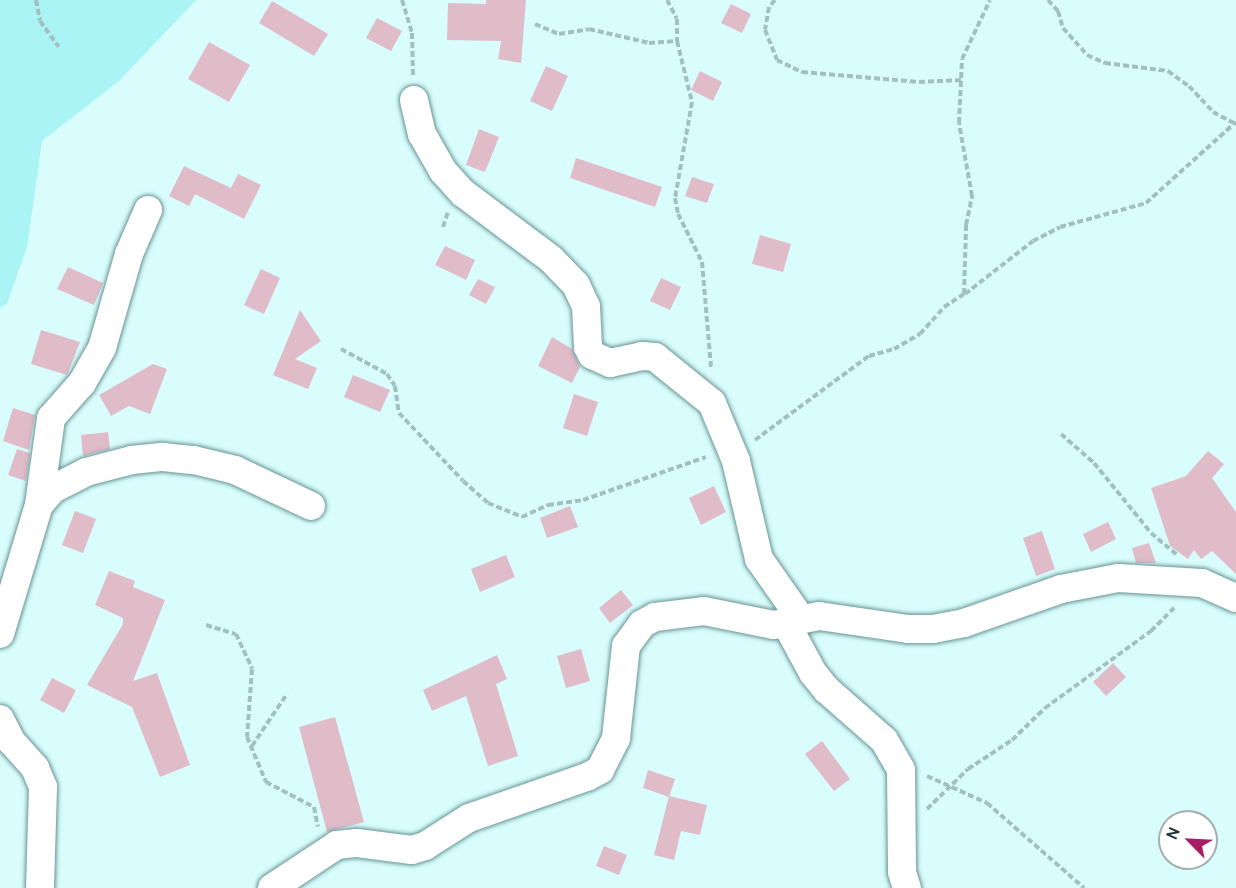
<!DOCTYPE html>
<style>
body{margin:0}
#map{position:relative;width:1236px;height:888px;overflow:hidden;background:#d9fdfd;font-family:Cabin,sans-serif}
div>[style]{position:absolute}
.green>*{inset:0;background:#aaf4f5}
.building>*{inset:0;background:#e0bbc8}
.path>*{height:4px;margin-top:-2px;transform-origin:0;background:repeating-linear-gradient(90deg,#a2c0c0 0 6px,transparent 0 9px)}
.roads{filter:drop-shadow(0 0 2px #699494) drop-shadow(0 0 2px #699494)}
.minor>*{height:28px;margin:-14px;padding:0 14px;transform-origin:14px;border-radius:14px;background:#fff}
span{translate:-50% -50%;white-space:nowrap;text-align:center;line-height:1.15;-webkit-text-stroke:4.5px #fff;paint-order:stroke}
.north{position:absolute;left:1158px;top:810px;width:60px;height:60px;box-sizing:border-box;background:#fff;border:2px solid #a6adad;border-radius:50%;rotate:294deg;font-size:16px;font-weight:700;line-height:24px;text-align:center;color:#213333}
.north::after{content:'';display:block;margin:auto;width:21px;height:27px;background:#a71e65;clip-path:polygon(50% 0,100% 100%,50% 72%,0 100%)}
</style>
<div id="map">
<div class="green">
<i style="clip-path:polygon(0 0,196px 0,119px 81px,42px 141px,27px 247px,7px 304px,0 308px)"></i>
</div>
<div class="building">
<i style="clip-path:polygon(486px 0,526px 0,521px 63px,498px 59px,501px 41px,447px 40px,448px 3px,486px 4px)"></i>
<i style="clip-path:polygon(272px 1px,328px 34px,314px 56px,259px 23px)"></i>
<i style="clip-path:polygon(731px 4px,751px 14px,742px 33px,721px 23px)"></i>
<i style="clip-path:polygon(377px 18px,402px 31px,391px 51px,366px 38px)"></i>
<i style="clip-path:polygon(209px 42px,250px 65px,229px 102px,188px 79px)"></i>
<i style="clip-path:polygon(546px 66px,568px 76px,552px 111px,530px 101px)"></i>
<i style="clip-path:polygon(700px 71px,722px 82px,713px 101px,691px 90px)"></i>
<i style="clip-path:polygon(479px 129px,499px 137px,485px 172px,466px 165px)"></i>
<i style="clip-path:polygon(576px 158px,662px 187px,655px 207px,570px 178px)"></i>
<i style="clip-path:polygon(184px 166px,231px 188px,238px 174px,261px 185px,244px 219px,195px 194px,189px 206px,169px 196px)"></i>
<i style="clip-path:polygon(692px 177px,714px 184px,707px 203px,685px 196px)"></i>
<i style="clip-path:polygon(760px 235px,791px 244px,783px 272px,752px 264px)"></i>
<i style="clip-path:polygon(445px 246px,475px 260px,466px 280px,435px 265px)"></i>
<i style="clip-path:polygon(68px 267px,103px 283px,94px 305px,57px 289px)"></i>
<i style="clip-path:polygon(261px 269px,280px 278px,264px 314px,244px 305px)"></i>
<i style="clip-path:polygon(661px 278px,681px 287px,670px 310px,650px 301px)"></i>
<i style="clip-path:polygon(478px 279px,495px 287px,486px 304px,469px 295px)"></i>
<i style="clip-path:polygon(300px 310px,321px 341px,295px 359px,317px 368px,308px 389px,273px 375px)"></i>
<i style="clip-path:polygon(41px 330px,80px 342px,67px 375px,31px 364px)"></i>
<i style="clip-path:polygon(552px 337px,572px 349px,580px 367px,572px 383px,538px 366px)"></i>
<i style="clip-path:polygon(153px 364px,167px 369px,150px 414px,129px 406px,111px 416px,99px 395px)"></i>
<i style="clip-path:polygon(353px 375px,390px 390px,380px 412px,344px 397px)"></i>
<i style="clip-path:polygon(574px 394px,598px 402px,587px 436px,563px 428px)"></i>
<i style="clip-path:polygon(13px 408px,35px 415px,29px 450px,3px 441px)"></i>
<i style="clip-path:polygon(108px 432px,110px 449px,83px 456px,81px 435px)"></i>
<i style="clip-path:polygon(17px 449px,30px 453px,26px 481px,8px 475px)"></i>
<i style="clip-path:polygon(1208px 451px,1224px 464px,1212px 478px,1236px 512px,1236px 574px,1212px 551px,1201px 559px,1194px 550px,1188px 559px,1170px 546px,1151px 488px,1186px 476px)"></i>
<i style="clip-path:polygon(714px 486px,726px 512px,701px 525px,689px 498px)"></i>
<i style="clip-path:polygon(570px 506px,578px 527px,547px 538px,540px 518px)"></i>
<i style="clip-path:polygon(75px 511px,96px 519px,83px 553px,62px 545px)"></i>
<i style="clip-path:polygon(1108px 522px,1116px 539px,1091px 552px,1083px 534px)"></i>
<i style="clip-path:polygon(1042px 531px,1055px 569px,1036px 576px,1023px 538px)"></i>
<i style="clip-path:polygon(1149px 543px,1156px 563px,1136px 563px,1132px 548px)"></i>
<i style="clip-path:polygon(506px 555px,515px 577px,480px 592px,471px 569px)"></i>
<i style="clip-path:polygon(109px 571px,135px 581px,133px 587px,165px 600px,133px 681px,157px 673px,190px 765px,160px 777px,132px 707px,87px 685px,123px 624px,123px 618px,95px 605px)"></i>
<i style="clip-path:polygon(621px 590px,633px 605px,610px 623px,599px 608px)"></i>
<i style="clip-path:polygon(581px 649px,590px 681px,566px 688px,557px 656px)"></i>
<i style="clip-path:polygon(497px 655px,507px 679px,496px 684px,518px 756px,488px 766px,466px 696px,432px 711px,423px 690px)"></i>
<i style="clip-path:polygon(1113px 663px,1126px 677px,1106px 696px,1093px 682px)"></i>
<i style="clip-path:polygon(52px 678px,76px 690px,64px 713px,40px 700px)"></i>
<i style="clip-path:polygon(335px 717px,364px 822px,327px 832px,299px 727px)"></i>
<i style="clip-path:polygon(822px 741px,850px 779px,834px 791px,805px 754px)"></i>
<i style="clip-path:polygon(648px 770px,675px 779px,669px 797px,643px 788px)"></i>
<i style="clip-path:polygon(669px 796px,707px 805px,700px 835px,681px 831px,674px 860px,654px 855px)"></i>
<i style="clip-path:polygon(604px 846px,627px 855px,619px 875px,596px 866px)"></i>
</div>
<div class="path">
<i style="left:36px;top:0;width:21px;rotate:79deg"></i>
<i style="left:40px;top:21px;width:32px;rotate:54deg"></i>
<i style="left:402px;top:0;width:34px;rotate:73deg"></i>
<i style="left:412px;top:33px;width:42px;rotate:88.6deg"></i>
<i style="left:667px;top:0;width:21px;rotate:62deg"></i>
<i style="left:677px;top:19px;width:22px;rotate:90deg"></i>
<i style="left:775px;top:0;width:9px;rotate:131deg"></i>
<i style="left:769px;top:7px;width:23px;rotate:100deg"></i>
<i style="left:765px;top:30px;width:32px;rotate:68deg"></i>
<i style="left:777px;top:60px;width:28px;rotate:26deg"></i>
<i style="left:802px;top:72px;width:117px;rotate:4.9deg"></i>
<i style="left:919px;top:82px;width:42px;rotate:-2.7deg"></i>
<i style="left:1048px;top:0;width:15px;rotate:48deg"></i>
<i style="left:1058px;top:11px;width:18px;rotate:74deg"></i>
<i style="left:1063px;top:28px;width:36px;rotate:48deg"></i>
<i style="left:1087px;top:55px;width:20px;rotate:24deg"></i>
<i style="left:1105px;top:63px;width:64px;rotate:7.2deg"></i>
<i style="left:1168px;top:71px;width:26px;rotate:36deg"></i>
<i style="left:1189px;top:86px;width:35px;rotate:47deg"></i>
<i style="left:1213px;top:112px;width:24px;rotate:28deg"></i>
<i style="left:535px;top:24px;width:26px;rotate:23deg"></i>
<i style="left:559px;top:34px;width:30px;rotate:-9deg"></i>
<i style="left:589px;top:29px;width:62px;rotate:13.1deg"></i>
<i style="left:649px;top:43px;width:28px;rotate:-4deg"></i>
<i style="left:677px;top:41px;width:63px;rotate:76.2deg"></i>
<i style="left:692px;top:102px;width:97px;rotate:100deg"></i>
<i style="left:675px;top:198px;width:16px;rotate:79deg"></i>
<i style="left:678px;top:214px;width:54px;rotate:63.4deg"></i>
<i style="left:702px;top:262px;width:106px;rotate:85.1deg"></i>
<i style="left:443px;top:227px;width:16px;rotate:-72deg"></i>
<i style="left:965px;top:294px;width:86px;rotate:-37.9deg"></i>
<i style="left:1033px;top:241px;width:30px;rotate:-27deg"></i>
<i style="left:1060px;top:227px;width:89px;rotate:-15.6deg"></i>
<i style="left:1146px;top:203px;width:121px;rotate:-42deg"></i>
<i style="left:341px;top:349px;width:52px;rotate:28.5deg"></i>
<i style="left:387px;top:374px;width:14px;rotate:56deg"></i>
<i style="left:395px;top:386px;width:27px;rotate:82deg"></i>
<i style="left:399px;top:413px;width:93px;rotate:46.7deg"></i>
<i style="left:463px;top:481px;width:33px;rotate:41deg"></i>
<i style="left:488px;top:503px;width:37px;rotate:22deg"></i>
<i style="left:522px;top:517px;width:29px;rotate:-25deg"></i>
<i style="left:548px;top:505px;width:35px;rotate:-8deg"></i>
<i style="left:583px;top:500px;width:130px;rotate:-19.3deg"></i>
<i style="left:1061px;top:434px;width:44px;rotate:41.3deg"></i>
<i style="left:1094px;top:463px;width:90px;rotate:50.8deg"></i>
<i style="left:1151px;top:533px;width:33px;rotate:40deg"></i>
<i style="left:755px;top:440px;width:142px;rotate:-36.4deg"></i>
<i style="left:869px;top:356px;width:26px;rotate:-16deg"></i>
<i style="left:894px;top:349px;width:30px;rotate:-30deg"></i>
<i style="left:920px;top:334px;width:36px;rotate:-48deg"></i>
<i style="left:944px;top:307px;width:24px;rotate:-33deg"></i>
<i style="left:964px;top:294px;width:69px;rotate:-88.3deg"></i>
<i style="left:966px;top:225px;width:30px;rotate:-78deg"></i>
<i style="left:972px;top:196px;width:74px;rotate:-100.1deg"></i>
<i style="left:959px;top:123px;width:64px;rotate:-87.3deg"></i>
<i style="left:962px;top:59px;width:65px;rotate:-64.6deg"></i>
<i style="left:206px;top:625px;width:31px;rotate:17deg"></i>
<i style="left:236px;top:634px;width:38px;rotate:65deg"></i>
<i style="left:252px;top:669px;width:68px;rotate:94.2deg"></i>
<i style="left:247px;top:737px;width:49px;rotate:67.1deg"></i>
<i style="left:266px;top:782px;width:54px;rotate:27.5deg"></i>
<i style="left:314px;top:807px;width:20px;rotate:79deg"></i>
<i style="left:252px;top:746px;width:63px;rotate:-56.1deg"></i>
<i style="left:927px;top:776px;width:66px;rotate:24.2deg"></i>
<i style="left:987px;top:803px;width:129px;rotate:41.2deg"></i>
<i style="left:927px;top:809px;width:57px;rotate:-44.3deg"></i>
<i style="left:968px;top:769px;width:53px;rotate:-33.4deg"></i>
<i style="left:1012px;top:740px;width:46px;rotate:-44.1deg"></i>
<i style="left:1045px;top:708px;width:131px;rotate:-36deg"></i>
<i style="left:1151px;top:631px;width:33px;rotate:-45deg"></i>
</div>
<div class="roads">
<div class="minor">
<i style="left:414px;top:100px;width:35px;rotate:77deg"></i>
<i style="left:422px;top:134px;width:43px;rotate:60.4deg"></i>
<i style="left:443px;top:171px;width:30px;rotate:48deg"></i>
<i style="left:463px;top:193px;width:110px;rotate:36.9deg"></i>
<i style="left:551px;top:259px;width:36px;rotate:46deg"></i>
<i style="left:576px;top:285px;width:23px;rotate:65deg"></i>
<i style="left:586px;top:306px;width:41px;rotate:87.2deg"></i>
<i style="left:588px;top:347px;width:9px;rotate:63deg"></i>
<i style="left:592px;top:355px;width:20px;rotate:24deg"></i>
<i style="left:610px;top:363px;width:33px;rotate:-12deg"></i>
<i style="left:642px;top:356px;width:13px;rotate:4deg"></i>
<i style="left:655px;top:357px;width:73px;rotate:38.9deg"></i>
<i style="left:712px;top:403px;width:63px;rotate:67.5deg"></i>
<i style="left:736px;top:461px;width:101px;rotate:76.8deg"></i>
<i style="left:759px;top:559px;width:73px;rotate:55deg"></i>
<i style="left:39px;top:505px;width:88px;rotate:-82.1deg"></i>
<i style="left:51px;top:418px;width:47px;rotate:-48.5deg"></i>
<i style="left:82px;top:383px;width:40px;rotate:-60.3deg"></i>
<i style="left:102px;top:348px;width:98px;rotate:-74deg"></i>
<i style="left:129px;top:254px;width:48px;rotate:-66.6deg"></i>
<i style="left:787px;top:625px;width:55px;rotate:61.6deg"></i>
<i style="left:813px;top:673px;width:22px;rotate:51deg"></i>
<i style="left:827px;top:690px;width:76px;rotate:41.3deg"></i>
<i style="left:884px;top:740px;width:34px;rotate:60deg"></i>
<i style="left:901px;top:770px;width:102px;rotate:89.4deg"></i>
<i style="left:902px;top:872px;width:17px;rotate:73deg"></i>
<i style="left:0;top:634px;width:135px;rotate:-73.2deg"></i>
<i style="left:39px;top:505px;width:21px;rotate:-49deg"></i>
<i style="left:53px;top:489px;width:37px;rotate:-27deg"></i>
<i style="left:86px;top:472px;width:48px;rotate:-14.6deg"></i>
<i style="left:132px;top:460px;width:31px;rotate:-6deg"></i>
<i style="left:163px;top:457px;width:31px;rotate:6deg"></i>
<i style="left:194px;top:460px;width:42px;rotate:13.7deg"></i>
<i style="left:235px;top:470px;width:84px;rotate:25.3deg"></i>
<i style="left:0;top:719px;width:25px;rotate:63deg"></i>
<i style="left:11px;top:741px;width:36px;rotate:48deg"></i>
<i style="left:35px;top:768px;width:21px;rotate:67deg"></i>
<i style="left:43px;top:787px;width:101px;rotate:91.7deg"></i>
<i style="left:272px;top:888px;width:78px;rotate:-33.5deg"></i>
<i style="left:337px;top:845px;width:20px;rotate:-6deg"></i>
<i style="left:357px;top:843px;width:55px;rotate:7.3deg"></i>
<i style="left:412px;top:850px;width:14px;rotate:-17deg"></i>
<i style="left:425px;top:846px;width:52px;rotate:-32.5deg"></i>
<i style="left:469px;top:818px;width:125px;rotate:-19.2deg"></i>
<i style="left:587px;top:777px;width:15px;rotate:-28deg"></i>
<i style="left:600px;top:770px;width:36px;rotate:-63deg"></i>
<i style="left:616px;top:738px;width:93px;rotate:-83.8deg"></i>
<i style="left:626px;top:646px;width:27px;rotate:-54deg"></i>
<i style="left:642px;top:624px;width:15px;rotate:-28deg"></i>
<i style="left:655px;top:617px;width:49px;rotate:-7deg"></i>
<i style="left:704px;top:611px;width:71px;rotate:11.3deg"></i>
<i style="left:774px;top:625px;width:46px;rotate:-11.3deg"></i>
<i style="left:819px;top:616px;width:90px;rotate:8.3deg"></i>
<i style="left:908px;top:629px;width:25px"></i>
<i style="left:933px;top:629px;width:32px;rotate:-11deg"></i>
<i style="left:964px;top:623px;width:103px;rotate:-19.3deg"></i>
<i style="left:1061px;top:589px;width:58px;rotate:-10.9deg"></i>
<i style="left:1118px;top:578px;width:84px;rotate:3.4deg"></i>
<i style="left:1202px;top:583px;width:37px;rotate:24deg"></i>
</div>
</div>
<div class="north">N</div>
</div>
